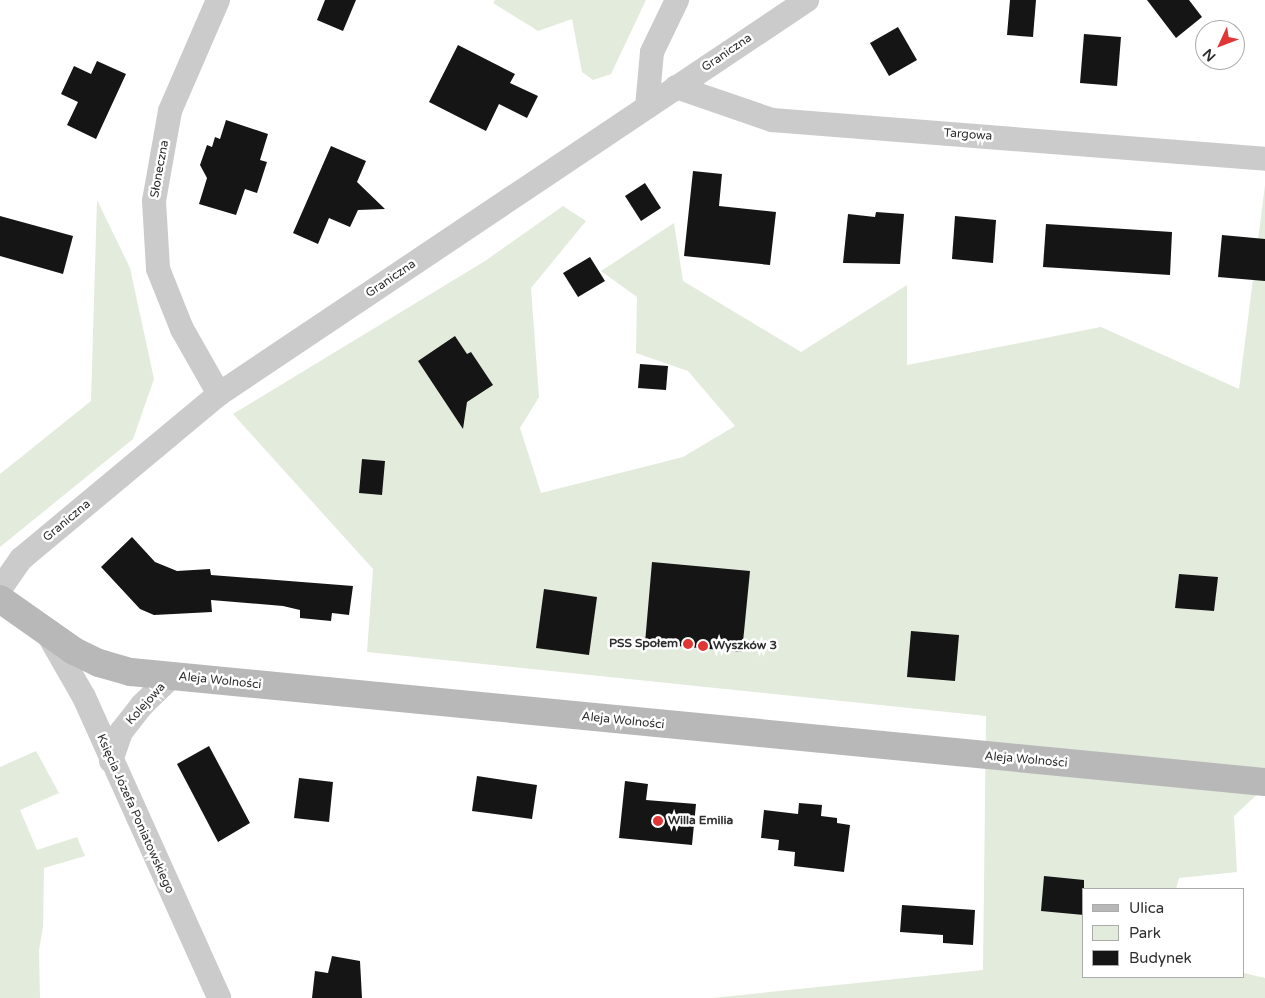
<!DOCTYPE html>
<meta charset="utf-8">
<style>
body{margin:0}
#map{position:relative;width:1265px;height:998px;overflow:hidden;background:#fff;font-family:"Varela Round",sans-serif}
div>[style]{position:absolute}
.green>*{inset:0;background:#e3ebdc}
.building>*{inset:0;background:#151515}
.street>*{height:24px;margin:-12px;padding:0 12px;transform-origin:12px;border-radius:12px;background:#cbcbcb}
.secondary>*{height:28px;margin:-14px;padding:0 14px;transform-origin:14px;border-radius:14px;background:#b8b8b8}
.dots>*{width:14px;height:14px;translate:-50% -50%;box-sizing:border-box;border:2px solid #fff;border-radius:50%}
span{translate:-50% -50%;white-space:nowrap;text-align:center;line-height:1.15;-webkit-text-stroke:5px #fff;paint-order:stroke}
.street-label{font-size:12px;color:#2e2e2e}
.poi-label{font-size:12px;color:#2e2e2e;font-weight:700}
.right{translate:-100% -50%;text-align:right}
.left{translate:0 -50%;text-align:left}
.legend{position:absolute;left:1082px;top:888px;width:162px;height:90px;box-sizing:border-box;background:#fff;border:1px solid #ababab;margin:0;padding:6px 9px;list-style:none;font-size:15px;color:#2e2e2e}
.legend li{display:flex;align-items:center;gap:10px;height:25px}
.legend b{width:25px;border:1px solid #ababab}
.north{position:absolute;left:1195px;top:20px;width:50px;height:50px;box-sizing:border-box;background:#fff;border:1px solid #ababab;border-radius:50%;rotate:227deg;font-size:14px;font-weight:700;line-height:20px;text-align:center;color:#2e2e2e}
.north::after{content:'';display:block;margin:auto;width:18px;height:22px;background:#e03635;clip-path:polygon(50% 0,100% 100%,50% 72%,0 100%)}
</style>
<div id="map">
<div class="green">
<i style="clip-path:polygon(495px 0,646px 0,611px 74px,593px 80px,582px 72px,572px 19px,538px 31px,493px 3px)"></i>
<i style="clip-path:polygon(1265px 185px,1265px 787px,1234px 816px,1237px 872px,1179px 878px,1176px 889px,1084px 889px,1084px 977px,1244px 977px,1244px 973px,1265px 978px,1265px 998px,712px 998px,983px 970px,986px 716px,367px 652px,373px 569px,233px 414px,485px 261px,563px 206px,586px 221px,531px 288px,539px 397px,520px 428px,541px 493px,683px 457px,735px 426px,688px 371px,636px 353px,637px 297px,601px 271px,674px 223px,683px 281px,801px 352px,907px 285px,907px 365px,1101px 327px,1239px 389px)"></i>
<i style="clip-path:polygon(97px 200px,130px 268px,154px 379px,133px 439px,0 547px,0 474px,91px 401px)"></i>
<i style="clip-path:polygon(36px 751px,59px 793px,20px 810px,37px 850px,77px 837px,85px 856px,44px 868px,43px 927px,39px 950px,40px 998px,0 998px,0 767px)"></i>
</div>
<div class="building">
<i style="clip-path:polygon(325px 0,356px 0,343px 31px,317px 20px)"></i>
<i style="clip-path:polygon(1010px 0,1036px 0,1033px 37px,1007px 35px)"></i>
<i style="clip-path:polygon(1147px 0,1189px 0,1202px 17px,1176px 38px)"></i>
<i style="clip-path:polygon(898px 27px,917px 60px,889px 76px,870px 43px)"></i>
<i style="clip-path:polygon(1084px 34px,1121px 37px,1117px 86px,1080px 83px)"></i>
<i style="clip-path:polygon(458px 45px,515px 74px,510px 83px,538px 96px,527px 118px,499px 104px,486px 131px,429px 102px)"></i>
<i style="clip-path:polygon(97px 61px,126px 74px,96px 139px,67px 125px,78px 102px,61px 94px,74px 66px,91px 74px)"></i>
<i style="clip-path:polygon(226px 120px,268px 134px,260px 160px,267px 162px,257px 193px,245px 189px,236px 215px,199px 204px,207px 178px,200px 165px,207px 145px,212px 147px,215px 137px,220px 139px)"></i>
<i style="clip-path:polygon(331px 146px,366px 161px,357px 182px,385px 209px,358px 210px,350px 227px,329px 218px,318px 244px,293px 233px)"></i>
<i style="clip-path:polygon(693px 171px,722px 174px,719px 206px,776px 212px,770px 265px,684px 256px)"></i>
<i style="clip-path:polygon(645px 183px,661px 208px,641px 221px,625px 196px)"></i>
<i style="clip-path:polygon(876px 212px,904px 214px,900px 264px,843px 263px,848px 214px,875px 217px)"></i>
<i style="clip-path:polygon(0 216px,73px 236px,63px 274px,0 256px)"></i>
<i style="clip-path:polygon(955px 216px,996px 220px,993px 263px,952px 259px)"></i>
<i style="clip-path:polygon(1046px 224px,1172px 232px,1170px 275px,1043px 267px)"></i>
<i style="clip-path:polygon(1222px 235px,1265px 239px,1265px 281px,1218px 277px)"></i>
<i style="clip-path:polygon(590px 257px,605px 281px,578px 297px,563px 273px)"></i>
<i style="clip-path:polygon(455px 336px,467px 354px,471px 352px,493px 385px,467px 402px,463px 429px,418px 361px)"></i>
<i style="clip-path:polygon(640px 364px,668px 366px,666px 390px,638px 388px)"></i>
<i style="clip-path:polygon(362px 459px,385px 461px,382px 495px,359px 493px)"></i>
<i style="clip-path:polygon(132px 537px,155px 562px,177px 571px,210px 569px,211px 575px,353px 586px,349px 615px,332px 613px,331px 621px,300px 618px,300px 610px,283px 606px,211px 600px,212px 612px,154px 615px,140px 609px,101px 567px)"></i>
<i style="clip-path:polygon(652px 562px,750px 571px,742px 652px,645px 643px)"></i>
<i style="clip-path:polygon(1179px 574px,1218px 577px,1214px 611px,1175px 608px)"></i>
<i style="clip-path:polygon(544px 589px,597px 597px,589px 655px,536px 648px)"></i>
<i style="clip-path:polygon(911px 631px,959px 635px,955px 681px,907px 677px)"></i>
<i style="clip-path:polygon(209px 746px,250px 823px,218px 842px,177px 764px)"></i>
<i style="clip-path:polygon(477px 776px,537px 785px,532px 819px,472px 811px)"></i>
<i style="clip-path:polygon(299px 778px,333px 782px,329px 822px,294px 818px)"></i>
<i style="clip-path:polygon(625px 781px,648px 784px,646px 800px,696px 804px,692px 845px,619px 838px)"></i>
<i style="clip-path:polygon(799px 803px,822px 805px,821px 816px,837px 818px,837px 823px,850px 825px,844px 872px,794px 866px,795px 852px,778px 850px,779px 840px,761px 838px,764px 810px,798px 814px)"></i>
<i style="clip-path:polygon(1044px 876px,1084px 880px,1084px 915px,1041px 911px)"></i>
<i style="clip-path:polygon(902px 905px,975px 910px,973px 945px,943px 943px,943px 935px,900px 932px)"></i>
<i style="clip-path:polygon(332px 956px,360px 961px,362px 998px,312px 998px,315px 971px,328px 973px)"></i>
</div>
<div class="street">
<i style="left:218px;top:0;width:121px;rotate:113.4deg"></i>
<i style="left:170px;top:111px;width:91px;rotate:100.1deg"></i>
<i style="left:154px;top:201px;width:68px;rotate:86.6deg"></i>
<i style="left:158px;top:269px;width:65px;rotate:68.2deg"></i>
<i style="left:182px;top:329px;width:75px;rotate:60.4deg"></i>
<i style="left:676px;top:87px;width:102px;rotate:19deg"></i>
<i style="left:772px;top:120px;width:495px;rotate:4.5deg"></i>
<i style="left:647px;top:107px;width:55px;rotate:-84.8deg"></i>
<i style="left:652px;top:52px;width:58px;rotate:-64.3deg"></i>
<i style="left:0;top:589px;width:37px;rotate:-55deg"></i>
<i style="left:21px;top:559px;width:258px;rotate:-39.8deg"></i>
<i style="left:219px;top:394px;width:708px;rotate:-33.82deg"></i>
<i style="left:49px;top:636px;width:70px;rotate:60.2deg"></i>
<i style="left:84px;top:697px;width:330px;rotate:65.8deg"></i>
<i style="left:111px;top:761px;width:31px;rotate:-71deg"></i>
<i style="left:121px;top:732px;width:34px;rotate:-52deg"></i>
<i style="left:142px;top:705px;width:42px;rotate:-44deg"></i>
</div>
<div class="secondary">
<i style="left:0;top:599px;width:90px;rotate:35.1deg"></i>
<i style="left:74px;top:651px;width:28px;rotate:26deg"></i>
<i style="left:99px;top:663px;width:33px;rotate:16deg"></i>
<i style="left:131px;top:672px;width:1139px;rotate:5.54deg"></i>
</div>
<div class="dots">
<i style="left:688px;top:644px;background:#e03635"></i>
<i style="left:703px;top:646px;background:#e03635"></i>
<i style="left:658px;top:821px;background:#e03635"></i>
</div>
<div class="street-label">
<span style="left:727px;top:53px;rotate:-34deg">Graniczna</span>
<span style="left:968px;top:135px;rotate:4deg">Targowa</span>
<span style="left:160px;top:169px;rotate:-80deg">Słoneczna</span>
<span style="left:391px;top:279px;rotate:-34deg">Graniczna</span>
<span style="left:67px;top:521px;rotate:-40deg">Graniczna</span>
<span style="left:220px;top:681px;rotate:6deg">Aleja Wolności</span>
<span style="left:146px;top:704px;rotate:-48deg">Kolejowa</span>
<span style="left:623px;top:721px;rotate:6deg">Aleja Wolności</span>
<span style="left:1026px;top:760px;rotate:5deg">Aleja Wolności</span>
<span style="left:135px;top:814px;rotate:66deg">Księcia Józefa Poniatowskiego</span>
</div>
<div class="poi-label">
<span class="right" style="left:678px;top:644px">PSS Społem</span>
<span class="left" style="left:713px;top:646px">Wyszków 3</span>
<span class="left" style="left:668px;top:821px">Willa Emilia</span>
</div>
<ul class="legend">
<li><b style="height:6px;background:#b8b8b8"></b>Ulica</li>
<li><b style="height:14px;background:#e3ebdc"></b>Park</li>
<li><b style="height:14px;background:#151515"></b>Budynek</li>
</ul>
<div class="north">N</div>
</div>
